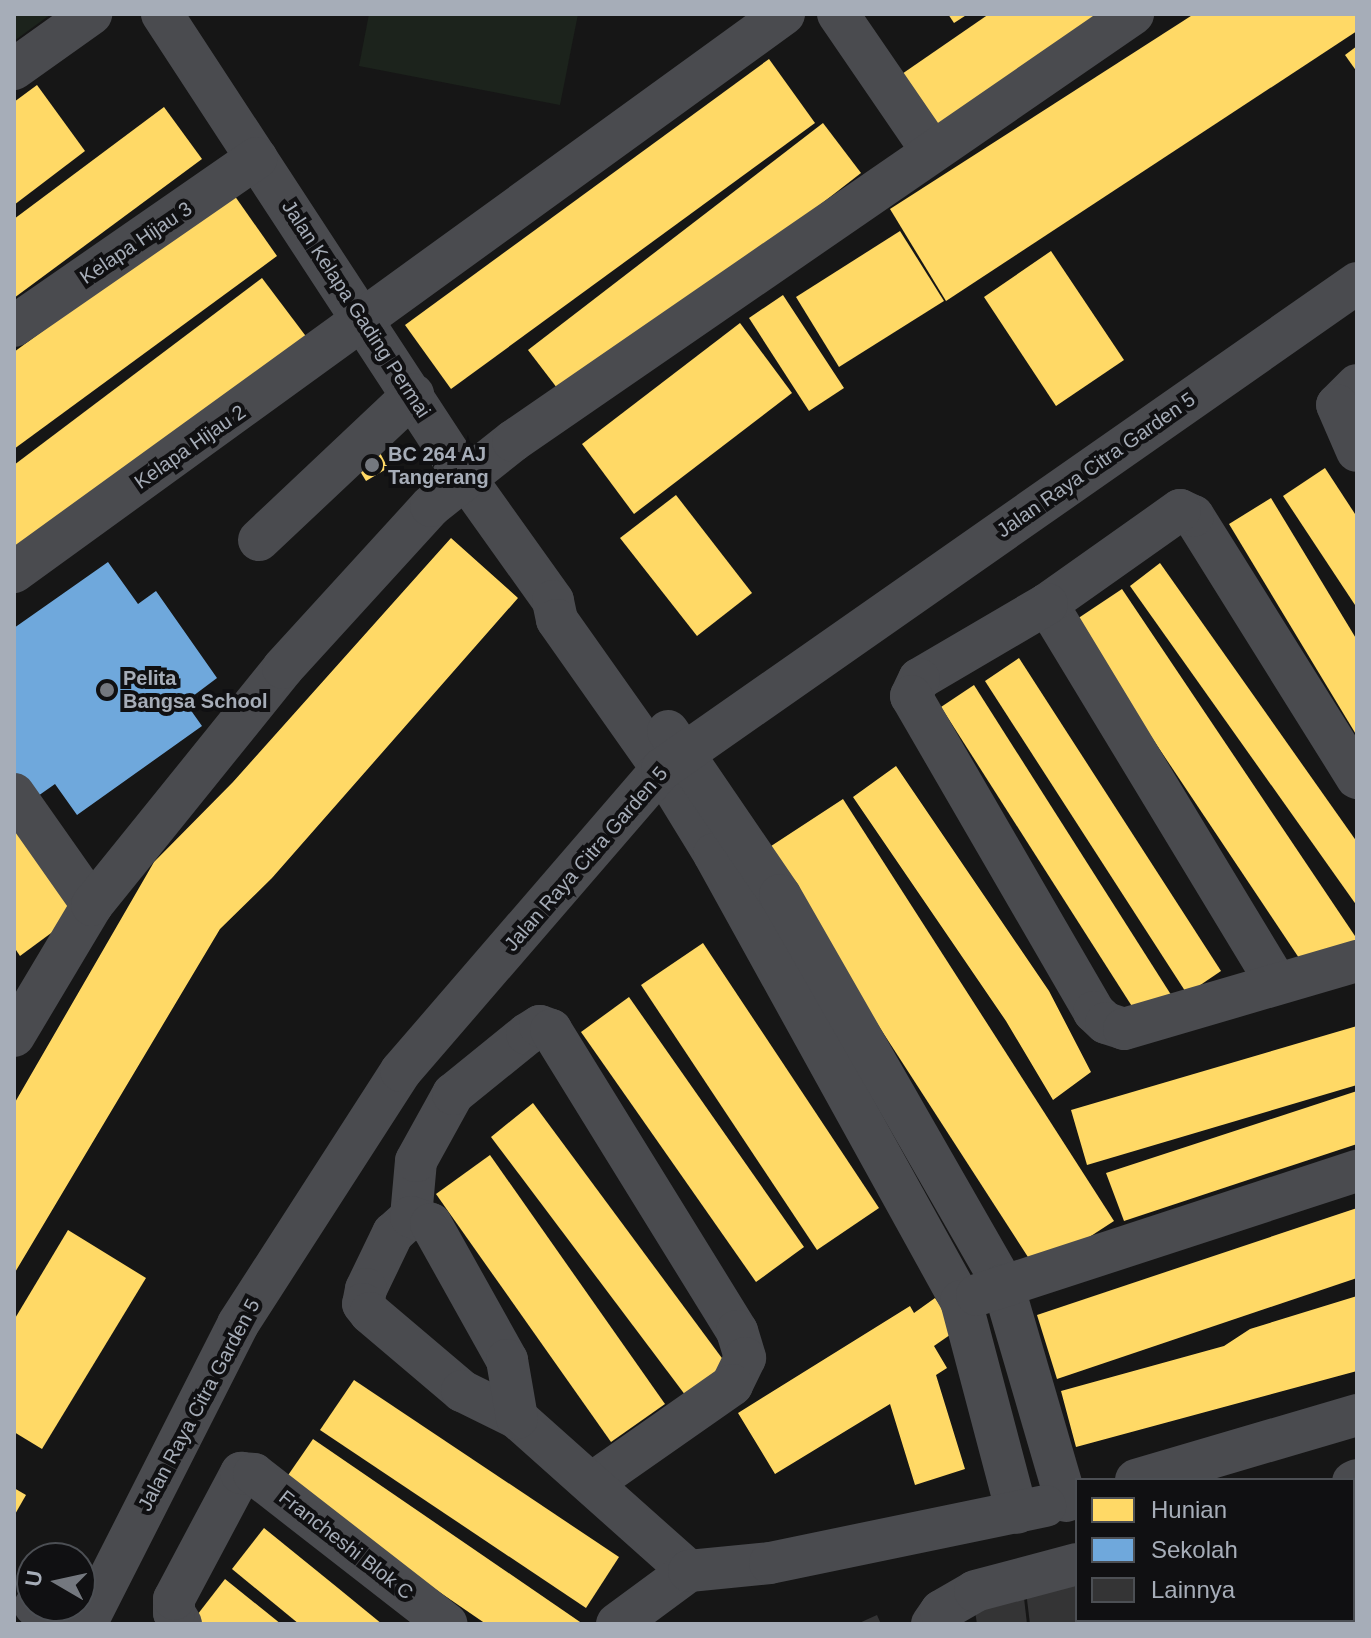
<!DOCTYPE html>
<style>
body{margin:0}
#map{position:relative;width:1371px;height:1638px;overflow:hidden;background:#161616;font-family:Arial,sans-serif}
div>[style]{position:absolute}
.green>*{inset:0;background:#1c231c}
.homes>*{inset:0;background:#ffd966}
.schools>*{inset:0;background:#6fa8dc}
.building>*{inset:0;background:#343435}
.minor>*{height:42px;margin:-21px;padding:0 21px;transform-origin:21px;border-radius:21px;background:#4a4b4f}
.dots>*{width:22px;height:22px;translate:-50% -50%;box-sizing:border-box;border:4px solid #101012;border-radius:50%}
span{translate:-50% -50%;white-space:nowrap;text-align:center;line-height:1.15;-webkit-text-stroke:8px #101012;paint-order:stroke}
.street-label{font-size:20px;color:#a6adb8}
.poi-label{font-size:20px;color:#a6adb8;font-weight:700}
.left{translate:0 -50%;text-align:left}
.frame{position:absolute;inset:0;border:16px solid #a6adb8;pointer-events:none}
.legend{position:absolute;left:1075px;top:1478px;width:280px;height:144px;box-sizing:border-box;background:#101012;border:2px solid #4c4f54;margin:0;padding:10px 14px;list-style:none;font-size:24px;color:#a6adb8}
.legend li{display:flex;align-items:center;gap:16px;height:40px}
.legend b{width:40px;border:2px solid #4c4f54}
.north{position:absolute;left:16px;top:1542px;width:80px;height:80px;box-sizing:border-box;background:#101012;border:2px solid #4c4f54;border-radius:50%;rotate:279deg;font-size:22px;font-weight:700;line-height:32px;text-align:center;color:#a6adb8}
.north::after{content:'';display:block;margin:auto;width:28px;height:36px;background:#74787f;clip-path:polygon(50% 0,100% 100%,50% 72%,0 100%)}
</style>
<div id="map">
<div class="green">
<i style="clip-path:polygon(14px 14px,51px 14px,14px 41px)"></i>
<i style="clip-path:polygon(369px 14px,578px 14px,560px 105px,359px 66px)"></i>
</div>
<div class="homes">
<i style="clip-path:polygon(948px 14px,968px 14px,954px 23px)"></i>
<i style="clip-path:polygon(989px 14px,1122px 14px,944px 137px,899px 76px)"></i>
<i style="clip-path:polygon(1194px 14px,1357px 14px,1357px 31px,946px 301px,890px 209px)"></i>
<i style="clip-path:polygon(1357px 46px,1357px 72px,1345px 55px)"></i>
<i style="clip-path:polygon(769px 59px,815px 123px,451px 389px,405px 325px)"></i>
<i style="clip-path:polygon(37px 85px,85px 151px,14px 205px,14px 102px)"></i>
<i style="clip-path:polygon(164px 107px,202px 159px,14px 298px,14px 219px)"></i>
<i style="clip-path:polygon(823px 123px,861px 173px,567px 401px,528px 350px)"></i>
<i style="clip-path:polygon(232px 192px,277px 256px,14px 449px,14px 352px)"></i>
<i style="clip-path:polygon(900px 231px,944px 301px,839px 367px,796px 297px)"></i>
<i style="clip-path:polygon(1051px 251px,1124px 360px,1056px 406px,984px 297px)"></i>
<i style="clip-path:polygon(262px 278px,311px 343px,14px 572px,14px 465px)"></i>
<i style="clip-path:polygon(783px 295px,844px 388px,809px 411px,749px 318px)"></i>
<i style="clip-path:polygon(740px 323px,792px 393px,634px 514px,582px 444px)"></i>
<i style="clip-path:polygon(378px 449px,388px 468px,366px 481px,355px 463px)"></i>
<i style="clip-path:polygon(1325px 468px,1357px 517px,1357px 608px,1283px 496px)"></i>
<i style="clip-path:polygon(676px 495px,752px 593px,697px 636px,620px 538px)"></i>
<i style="clip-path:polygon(1271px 498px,1357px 640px,1357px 736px,1229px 524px)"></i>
<i style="clip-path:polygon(451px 538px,518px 598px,272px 878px,220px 929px,14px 1274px,14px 1104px,154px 862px,233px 782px)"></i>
<i style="clip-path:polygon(1160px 563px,1357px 842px,1357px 906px,1130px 586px)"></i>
<i style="clip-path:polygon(1122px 589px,1357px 939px,1309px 973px,1074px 621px)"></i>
<i style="clip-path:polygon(1019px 658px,1221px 971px,1187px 994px,985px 681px)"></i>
<i style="clip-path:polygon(974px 685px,1175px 1001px,1142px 1022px,941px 707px)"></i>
<i style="clip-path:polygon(896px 766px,1049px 991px,1091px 1072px,1053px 1100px,1006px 1021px,853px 797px)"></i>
<i style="clip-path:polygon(843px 799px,1114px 1221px,1037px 1271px,765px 850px)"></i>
<i style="clip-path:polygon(14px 817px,81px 911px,20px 956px,14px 947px)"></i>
<i style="clip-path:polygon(703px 943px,879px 1208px,817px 1250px,641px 985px)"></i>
<i style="clip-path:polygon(629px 997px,804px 1247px,756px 1282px,581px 1032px)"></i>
<i style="clip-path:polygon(1357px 1026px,1357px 1085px,1087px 1165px,1071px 1110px)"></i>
<i style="clip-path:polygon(1357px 1091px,1357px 1144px,1124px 1221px,1106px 1173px)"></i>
<i style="clip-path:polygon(533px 1103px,730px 1369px,689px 1400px,491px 1137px)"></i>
<i style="clip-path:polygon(490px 1155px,665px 1404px,611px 1442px,436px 1194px)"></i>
<i style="clip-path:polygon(1357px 1208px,1357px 1278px,1057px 1379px,1037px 1315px)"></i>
<i style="clip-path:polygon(68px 1230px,146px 1278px,42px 1449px,14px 1432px,14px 1320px)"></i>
<i style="clip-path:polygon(1357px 1296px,1357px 1371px,1076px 1447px,1061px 1391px,1224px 1346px,1250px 1329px)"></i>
<i style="clip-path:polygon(935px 1298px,957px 1330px,934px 1346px,947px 1368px,936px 1375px,965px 1469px,915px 1485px,890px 1404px,775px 1474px,738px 1413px,910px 1306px,914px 1313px)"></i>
<i style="clip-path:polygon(354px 1380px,619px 1557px,586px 1608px,320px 1430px)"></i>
<i style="clip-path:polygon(313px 1439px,583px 1624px,486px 1624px,282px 1484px)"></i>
<i style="clip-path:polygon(14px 1488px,26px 1495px,14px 1516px)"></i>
<i style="clip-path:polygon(264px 1528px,338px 1588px,382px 1624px,299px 1624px,232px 1569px)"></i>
<i style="clip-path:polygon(225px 1579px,281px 1624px,201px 1624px,194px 1619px)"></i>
</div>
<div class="schools">
<i style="clip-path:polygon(108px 562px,138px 604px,156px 591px,217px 678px,185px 702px,202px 726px,77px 815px,55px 784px,28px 803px,14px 783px,14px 628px)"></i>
</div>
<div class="building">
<i style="clip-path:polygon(1353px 1494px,1357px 1505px,1353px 1545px)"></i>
<i style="clip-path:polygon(1077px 1566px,1078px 1624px,1030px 1624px,1025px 1583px)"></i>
<i style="clip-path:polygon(1353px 1568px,1357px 1624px,1287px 1622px,1353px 1620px)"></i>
<i style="clip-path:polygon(1024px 1598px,1027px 1624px,977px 1624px,974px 1605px)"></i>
<i style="clip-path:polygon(877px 1615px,881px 1624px,857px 1624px)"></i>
<i style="clip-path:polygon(1080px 1620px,1155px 1620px,1155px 1624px,1080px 1624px)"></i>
<i style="clip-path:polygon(1163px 1620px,1233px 1620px,1233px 1624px,1163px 1624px)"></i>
<i style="clip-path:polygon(1240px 1620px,1282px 1620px,1282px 1624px,1240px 1624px)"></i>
</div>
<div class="minor">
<i style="left:162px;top:14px;width:552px;rotate:56.83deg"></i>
<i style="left:464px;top:476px;width:153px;rotate:54.5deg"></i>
<i style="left:553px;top:601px;width:19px;rotate:78deg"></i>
<i style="left:557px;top:620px;width:182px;rotate:54.8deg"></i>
<i style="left:662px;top:769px;width:100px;rotate:58.5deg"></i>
<i style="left:714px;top:854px;width:511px;rotate:61.08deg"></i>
<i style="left:961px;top:1301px;width:219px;rotate:75.2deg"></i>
<i style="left:838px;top:14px;width:165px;rotate:55.6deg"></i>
<i style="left:14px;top:69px;width:95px;rotate:-35.5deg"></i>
<i style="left:14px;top:326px;width:295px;rotate:-34.7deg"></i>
<i style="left:1357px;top:385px;width:28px;rotate:135deg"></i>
<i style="left:1337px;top:405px;width:50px;rotate:66.5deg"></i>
<i style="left:259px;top:540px;width:212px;rotate:-43.3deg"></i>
<i style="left:14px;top:572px;width:951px;rotate:-35.93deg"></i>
<i style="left:1047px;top:604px;width:444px;rotate:58.8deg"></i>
<i style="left:668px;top:731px;width:199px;rotate:55.7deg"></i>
<i style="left:780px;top:895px;width:449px;rotate:60.2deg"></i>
<i style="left:1003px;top:1285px;width:225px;rotate:73.7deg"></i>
<i style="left:1357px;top:778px;width:309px;rotate:-122deg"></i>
<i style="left:1193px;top:516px;width:14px;rotate:-155deg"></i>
<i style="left:1180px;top:510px;width:163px;rotate:144.7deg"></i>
<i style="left:1047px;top:604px;width:148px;rotate:149.6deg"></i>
<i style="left:919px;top:679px;width:19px;rotate:115deg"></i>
<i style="left:911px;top:696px;width:365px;rotate:59.9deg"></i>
<i style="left:1094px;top:1012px;width:16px;rotate:43deg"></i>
<i style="left:1106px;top:1023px;width:19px;rotate:18deg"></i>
<i style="left:1124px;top:1029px;width:243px;rotate:-16.3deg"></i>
<i style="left:14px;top:794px;width:136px;rotate:54.9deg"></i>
<i style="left:14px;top:1036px;width:152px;rotate:-59.2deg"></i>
<i style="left:92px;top:905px;width:304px;rotate:-51.1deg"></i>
<i style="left:283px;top:668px;width:219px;rotate:-47.6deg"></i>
<i style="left:431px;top:506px;width:105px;rotate:-38.4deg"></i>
<i style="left:513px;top:441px;width:753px;rotate:-34.56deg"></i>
<i style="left:411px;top:1217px;width:56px;rotate:-84.9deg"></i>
<i style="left:416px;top:1161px;width:77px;rotate:-61.1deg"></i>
<i style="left:453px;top:1094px;width:95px;rotate:-39deg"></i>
<i style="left:527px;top:1034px;width:15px;rotate:-32deg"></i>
<i style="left:540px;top:1026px;width:12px;rotate:20deg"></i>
<i style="left:551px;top:1030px;width:354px;rotate:58.3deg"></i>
<i style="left:737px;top:1331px;width:28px;rotate:73deg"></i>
<i style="left:745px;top:1358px;width:30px;rotate:116deg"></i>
<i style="left:732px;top:1385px;width:171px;rotate:145deg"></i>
<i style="left:411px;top:1217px;width:24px;rotate:138deg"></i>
<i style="left:393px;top:1233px;width:62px;rotate:115.7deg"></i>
<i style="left:366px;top:1289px;width:15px;rotate:101deg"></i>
<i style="left:363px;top:1304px;width:11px;rotate:52deg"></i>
<i style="left:370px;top:1313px;width:121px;rotate:40.3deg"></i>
<i style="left:462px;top:1391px;width:61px;rotate:26.1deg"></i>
<i style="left:517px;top:1418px;width:230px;rotate:41.7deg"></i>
<i style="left:411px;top:1217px;width:21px;rotate:19deg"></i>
<i style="left:431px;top:1224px;width:156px;rotate:60.8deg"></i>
<i style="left:507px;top:1360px;width:59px;rotate:80.2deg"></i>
<i style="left:977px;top:1295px;width:400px;rotate:-18.1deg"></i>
<i style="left:1136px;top:1480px;width:230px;rotate:-16.4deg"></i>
<i style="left:1353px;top:1482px;width:4px;rotate:-27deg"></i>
<i style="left:35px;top:1606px;width:38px;rotate:28deg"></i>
<i style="left:1159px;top:1620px;width:4px;rotate:90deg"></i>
<i style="left:86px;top:1624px;width:336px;rotate:-63.1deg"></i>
<i style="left:238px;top:1324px;width:301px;rotate:-57.2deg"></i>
<i style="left:401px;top:1071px;width:399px;rotate:-49.2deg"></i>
<i style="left:662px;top:769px;width:848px;rotate:-34.96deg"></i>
<i style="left:181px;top:1624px;width:13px;rotate:-122deg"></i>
<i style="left:174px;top:1613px;width:14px;rotate:-90deg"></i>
<i style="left:174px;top:1599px;width:143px;rotate:-62deg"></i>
<i style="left:241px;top:1473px;width:13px;rotate:4deg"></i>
<i style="left:254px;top:1474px;width:244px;rotate:37.9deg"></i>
<i style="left:617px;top:1624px;width:89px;rotate:-36.4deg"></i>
<i style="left:689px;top:1571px;width:81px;rotate:-5.6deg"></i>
<i style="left:770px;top:1563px;width:281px;rotate:-11.7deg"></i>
<i style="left:932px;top:1624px;width:16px;rotate:-55deg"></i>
<i style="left:941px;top:1611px;width:39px;rotate:-30deg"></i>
<i style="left:975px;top:1591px;width:106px;rotate:-14.8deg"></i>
</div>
<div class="dots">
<i style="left:372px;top:465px;background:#74787f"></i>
<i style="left:107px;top:690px;background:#74787f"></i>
</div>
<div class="street-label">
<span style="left:136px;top:243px;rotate:-34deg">Kelapa Hijau 3</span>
<span style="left:356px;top:309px;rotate:57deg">Jalan Kelapa Gading Permai</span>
<span style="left:190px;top:447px;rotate:-35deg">Kelapa Hijau 2</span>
<span style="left:1096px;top:465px;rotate:-35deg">Jalan Raya Citra Garden 5</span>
<span style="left:586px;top:859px;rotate:-49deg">Jalan Raya Citra Garden 5</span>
<span style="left:199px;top:1405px;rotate:-62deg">Jalan Raya Citra Garden 5</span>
<span style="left:346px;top:1545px;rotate:38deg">Francheshi Blok C</span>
</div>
<div class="poi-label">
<span class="left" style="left:388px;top:466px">BC 264 AJ<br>Tangerang</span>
<span class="left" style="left:123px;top:690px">Pelita<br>Bangsa School</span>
</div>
<div class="frame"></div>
<ul class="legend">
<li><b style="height:22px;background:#ffd966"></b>Hunian</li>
<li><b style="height:22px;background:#6fa8dc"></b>Sekolah</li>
<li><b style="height:22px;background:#343435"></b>Lainnya</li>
</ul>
<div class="north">U</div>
</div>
